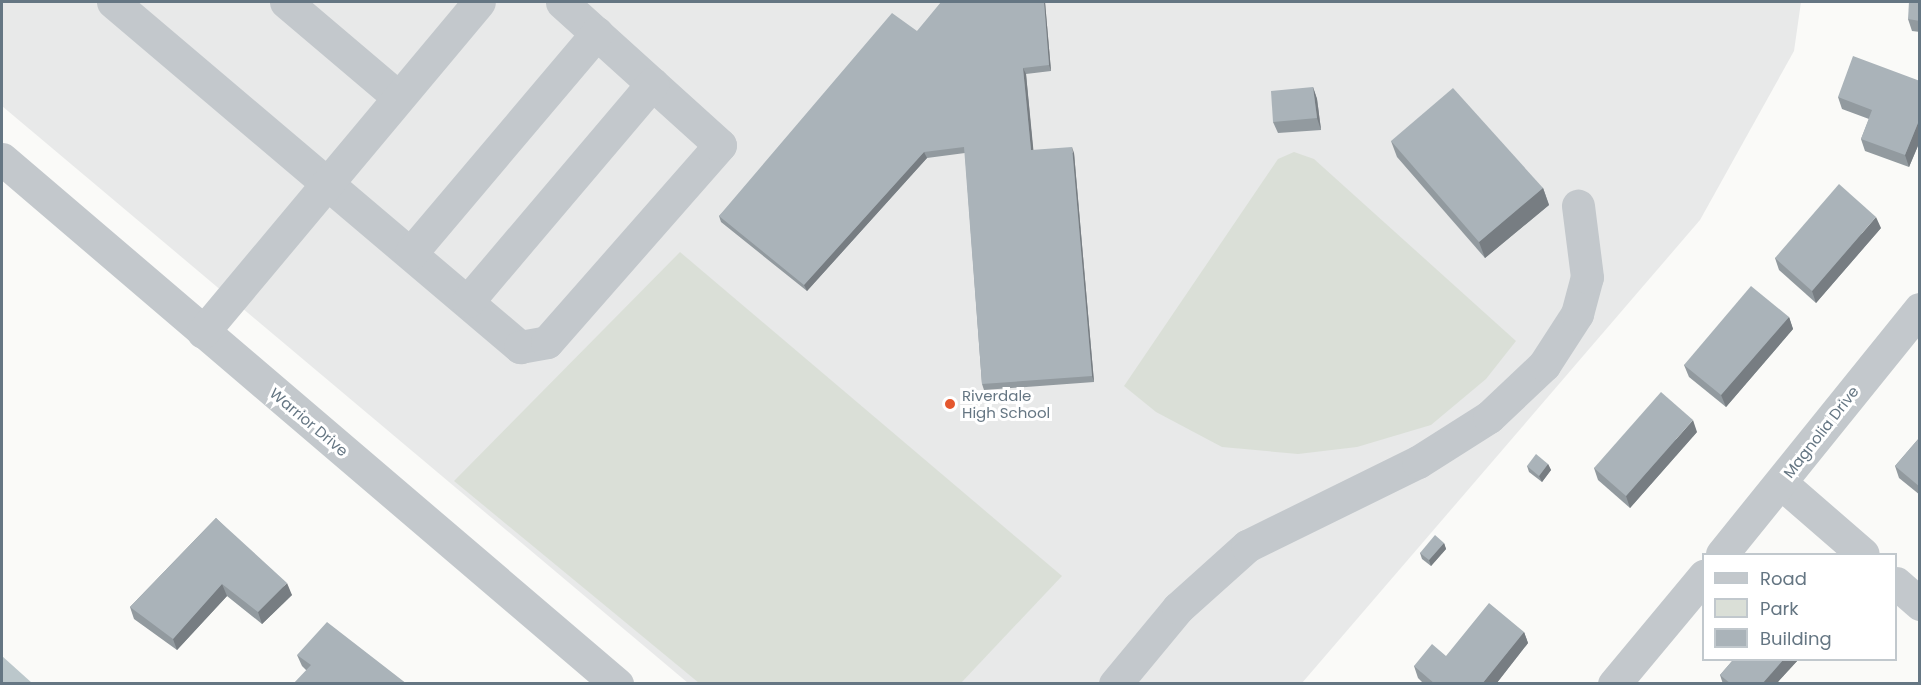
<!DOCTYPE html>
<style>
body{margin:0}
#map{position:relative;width:1921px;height:685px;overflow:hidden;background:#fafaf8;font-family:Poppins,sans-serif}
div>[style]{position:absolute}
.built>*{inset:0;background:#e8e9e9}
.green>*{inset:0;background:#dadfd7}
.water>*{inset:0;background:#bbc7cb}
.minor>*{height:33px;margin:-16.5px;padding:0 16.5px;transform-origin:16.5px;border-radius:16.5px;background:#c3c8cc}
.wall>*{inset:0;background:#929a9f}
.shaded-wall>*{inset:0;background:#777d82}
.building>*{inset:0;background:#aab3b9}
.dots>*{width:16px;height:16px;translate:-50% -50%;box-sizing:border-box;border:3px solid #fff;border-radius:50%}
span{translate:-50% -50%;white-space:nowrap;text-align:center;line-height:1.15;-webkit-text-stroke:6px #fff;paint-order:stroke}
.poi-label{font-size:15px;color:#657683}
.left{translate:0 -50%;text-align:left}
.street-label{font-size:15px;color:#657683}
.frame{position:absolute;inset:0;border:3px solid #657683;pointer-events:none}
.legend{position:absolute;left:1702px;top:553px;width:195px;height:108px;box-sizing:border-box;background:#fff;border:2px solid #c1c8cd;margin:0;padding:8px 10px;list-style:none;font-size:18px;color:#657683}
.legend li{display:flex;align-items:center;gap:12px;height:30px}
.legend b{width:30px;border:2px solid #c1c8cd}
</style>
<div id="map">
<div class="built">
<i style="clip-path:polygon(2px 2px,1801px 2px,1794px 51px,1700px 220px,1302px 683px,688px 683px,2px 106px)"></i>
</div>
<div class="green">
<i style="clip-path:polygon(1294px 152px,1314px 159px,1516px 341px,1486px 379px,1431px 425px,1357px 447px,1298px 454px,1222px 447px,1156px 412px,1124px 386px,1278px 159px)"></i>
<i style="clip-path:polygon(680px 252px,1062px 576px,961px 683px,699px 683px,454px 481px)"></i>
</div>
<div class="water">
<i style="clip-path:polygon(2px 656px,32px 683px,2px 683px)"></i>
</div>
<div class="minor">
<i style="left:113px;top:2px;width:534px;rotate:40.29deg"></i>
<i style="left:520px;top:347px;width:27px;rotate:-10deg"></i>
<i style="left:547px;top:342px;width:262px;rotate:-48.7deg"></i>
<i style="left:720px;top:145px;width:213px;rotate:-137.9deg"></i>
<i style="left:286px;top:2px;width:145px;rotate:40.3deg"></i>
<i style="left:2px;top:159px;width:809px;rotate:40.49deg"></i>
<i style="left:411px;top:253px;width:288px;rotate:-49.8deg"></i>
<i style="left:468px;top:301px;width:285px;rotate:-49.7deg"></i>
<i style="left:203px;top:332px;width:430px;rotate:-50.1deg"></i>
<i style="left:1781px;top:483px;width:108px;rotate:40.9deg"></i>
<i style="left:1722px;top:554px;width:315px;rotate:-51.1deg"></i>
<i style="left:1896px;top:583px;width:32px;rotate:41deg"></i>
<i style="left:1115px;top:684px;width:99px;rotate:-50.3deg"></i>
<i style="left:1178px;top:608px;width:93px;rotate:-41.9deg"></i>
<i style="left:1247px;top:546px;width:191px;rotate:-26.2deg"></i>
<i style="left:1418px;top:462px;width:84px;rotate:-32.4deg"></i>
<i style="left:1489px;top:417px;width:76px;rotate:-43.4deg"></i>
<i style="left:1544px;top:365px;width:61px;rotate:-57.1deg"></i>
<i style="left:1577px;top:314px;width:38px;rotate:-75deg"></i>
<i style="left:1587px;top:277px;width:72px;rotate:-97.2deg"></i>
<i style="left:1614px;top:684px;width:141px;rotate:-50.2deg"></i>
</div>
<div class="wall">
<i style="clip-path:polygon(1045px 2px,1051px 71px,1026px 74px,1033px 150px,1074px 153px,1094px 382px,984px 390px,982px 384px,965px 153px,927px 158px,807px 291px,721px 222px,719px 216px,917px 31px)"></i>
<i style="clip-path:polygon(1920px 2px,1920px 32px,1912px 31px,1908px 19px)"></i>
<i style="clip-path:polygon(1920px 81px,1920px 141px,1909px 167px,1865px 151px,1861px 139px,1869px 119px,1842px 109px,1838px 97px)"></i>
<i style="clip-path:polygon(1313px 87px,1317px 99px,1321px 130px,1278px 133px,1273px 122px)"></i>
<i style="clip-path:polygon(1391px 141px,1543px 188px,1549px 205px,1485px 258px,1397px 157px)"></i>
<i style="clip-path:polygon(1881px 228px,1816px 303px,1779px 270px,1775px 258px)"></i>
<i style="clip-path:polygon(1789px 317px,1793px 329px,1726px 407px,1689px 377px,1684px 365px)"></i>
<i style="clip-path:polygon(1697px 432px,1630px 508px,1598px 480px,1594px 468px)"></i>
<i style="clip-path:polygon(1920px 437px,1920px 495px,1899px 478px,1895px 466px)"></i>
<i style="clip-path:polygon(1548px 464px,1551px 470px,1542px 482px,1529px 472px,1527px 466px)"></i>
<i style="clip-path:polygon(216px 518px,292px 595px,262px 624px,227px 596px,177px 650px,134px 619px,130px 607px)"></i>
<i style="clip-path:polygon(1444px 543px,1446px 549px,1431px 566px,1422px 559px,1420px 553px)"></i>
<i style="clip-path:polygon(1524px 632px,1528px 643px,1496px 684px,1424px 684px,1418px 678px,1414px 666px)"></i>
<i style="clip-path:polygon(297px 655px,407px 684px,306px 670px,302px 666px)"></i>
<i style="clip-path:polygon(1733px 660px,1798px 660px,1776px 684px,1723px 684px,1720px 675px)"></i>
</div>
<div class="shaded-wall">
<i style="clip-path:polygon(1044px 2px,1045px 2px,1051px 71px,1049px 65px)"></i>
<i style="clip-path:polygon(1023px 68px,1026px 74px,1034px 156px,1031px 150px)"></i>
<i style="clip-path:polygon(1313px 87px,1317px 99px,1321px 130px,1317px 118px)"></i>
<i style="clip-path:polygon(1920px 118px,1920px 141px,1909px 167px,1905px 155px)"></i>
<i style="clip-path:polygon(1072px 147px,1074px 153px,1094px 382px,1092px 376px)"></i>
<i style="clip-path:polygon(924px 152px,927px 158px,807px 291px,804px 285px)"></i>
<i style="clip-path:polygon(1543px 188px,1549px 205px,1485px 258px,1479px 242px)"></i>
<i style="clip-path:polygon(1876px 217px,1881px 228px,1816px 303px,1812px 291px)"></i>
<i style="clip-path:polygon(1789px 317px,1793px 329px,1726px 407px,1721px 395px)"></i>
<i style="clip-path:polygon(1693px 420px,1697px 432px,1630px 508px,1626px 496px)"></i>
<i style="clip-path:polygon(1548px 464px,1551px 470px,1542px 482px,1539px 476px)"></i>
<i style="clip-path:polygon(1444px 543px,1446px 549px,1431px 566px,1429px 560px)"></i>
<i style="clip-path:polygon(287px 583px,292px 595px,262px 624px,258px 612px)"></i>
<i style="clip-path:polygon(222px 584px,227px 596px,177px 650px,173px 639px)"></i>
<i style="clip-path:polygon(1524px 632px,1528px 643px,1496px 684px,1482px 684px)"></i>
<i style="clip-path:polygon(1783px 660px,1798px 660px,1776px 684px,1762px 684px)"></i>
</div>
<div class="building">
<i style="clip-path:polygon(941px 2px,1044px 2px,1049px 65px,1023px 68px,1031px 150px,1072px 147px,1092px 376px,982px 384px,964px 147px,924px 152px,804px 285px,719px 216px,892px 13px,917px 31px)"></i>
<i style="clip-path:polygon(1909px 2px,1920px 2px,1920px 21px,1908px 19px)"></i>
<i style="clip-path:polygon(1853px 56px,1920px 81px,1920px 118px,1905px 155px,1861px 139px,1872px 110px,1838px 97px)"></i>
<i style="clip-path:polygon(1313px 87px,1317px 118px,1273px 122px,1271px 91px)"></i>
<i style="clip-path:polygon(1453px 88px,1543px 188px,1479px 242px,1391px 141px)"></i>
<i style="clip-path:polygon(1839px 184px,1876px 217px,1812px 291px,1775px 258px)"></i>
<i style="clip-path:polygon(1751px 286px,1789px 317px,1721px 395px,1684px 365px)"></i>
<i style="clip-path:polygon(1661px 392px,1693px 420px,1626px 496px,1594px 468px)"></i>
<i style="clip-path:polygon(1920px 437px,1920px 487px,1895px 466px)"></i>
<i style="clip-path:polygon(1536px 454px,1548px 464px,1539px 476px,1527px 466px)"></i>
<i style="clip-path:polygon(216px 518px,287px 583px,258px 612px,222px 584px,173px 639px,130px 607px)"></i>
<i style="clip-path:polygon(1435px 535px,1444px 543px,1429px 560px,1420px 553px)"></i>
<i style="clip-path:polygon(1489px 603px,1524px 632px,1482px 684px,1435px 684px,1414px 666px,1432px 644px,1446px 656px)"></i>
<i style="clip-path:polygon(327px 622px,407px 684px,293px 684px,311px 665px,297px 655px)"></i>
<i style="clip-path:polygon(1733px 660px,1783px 660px,1762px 684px,1731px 684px,1720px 675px)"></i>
</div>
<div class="dots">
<i style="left:950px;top:404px;background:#e4572e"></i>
</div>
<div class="poi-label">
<span class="left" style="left:962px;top:404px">Riverdale<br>High School</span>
</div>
<div class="street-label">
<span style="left:309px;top:422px;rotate:40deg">Warrior Drive</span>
<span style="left:1821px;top:432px;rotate:-52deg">Magnolia Drive</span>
</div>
<div class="frame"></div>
<ul class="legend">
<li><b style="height:8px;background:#c3c8cc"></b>Road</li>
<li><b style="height:16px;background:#dadfd7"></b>Park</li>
<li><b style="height:16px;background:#aab3b9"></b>Building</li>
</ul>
</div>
